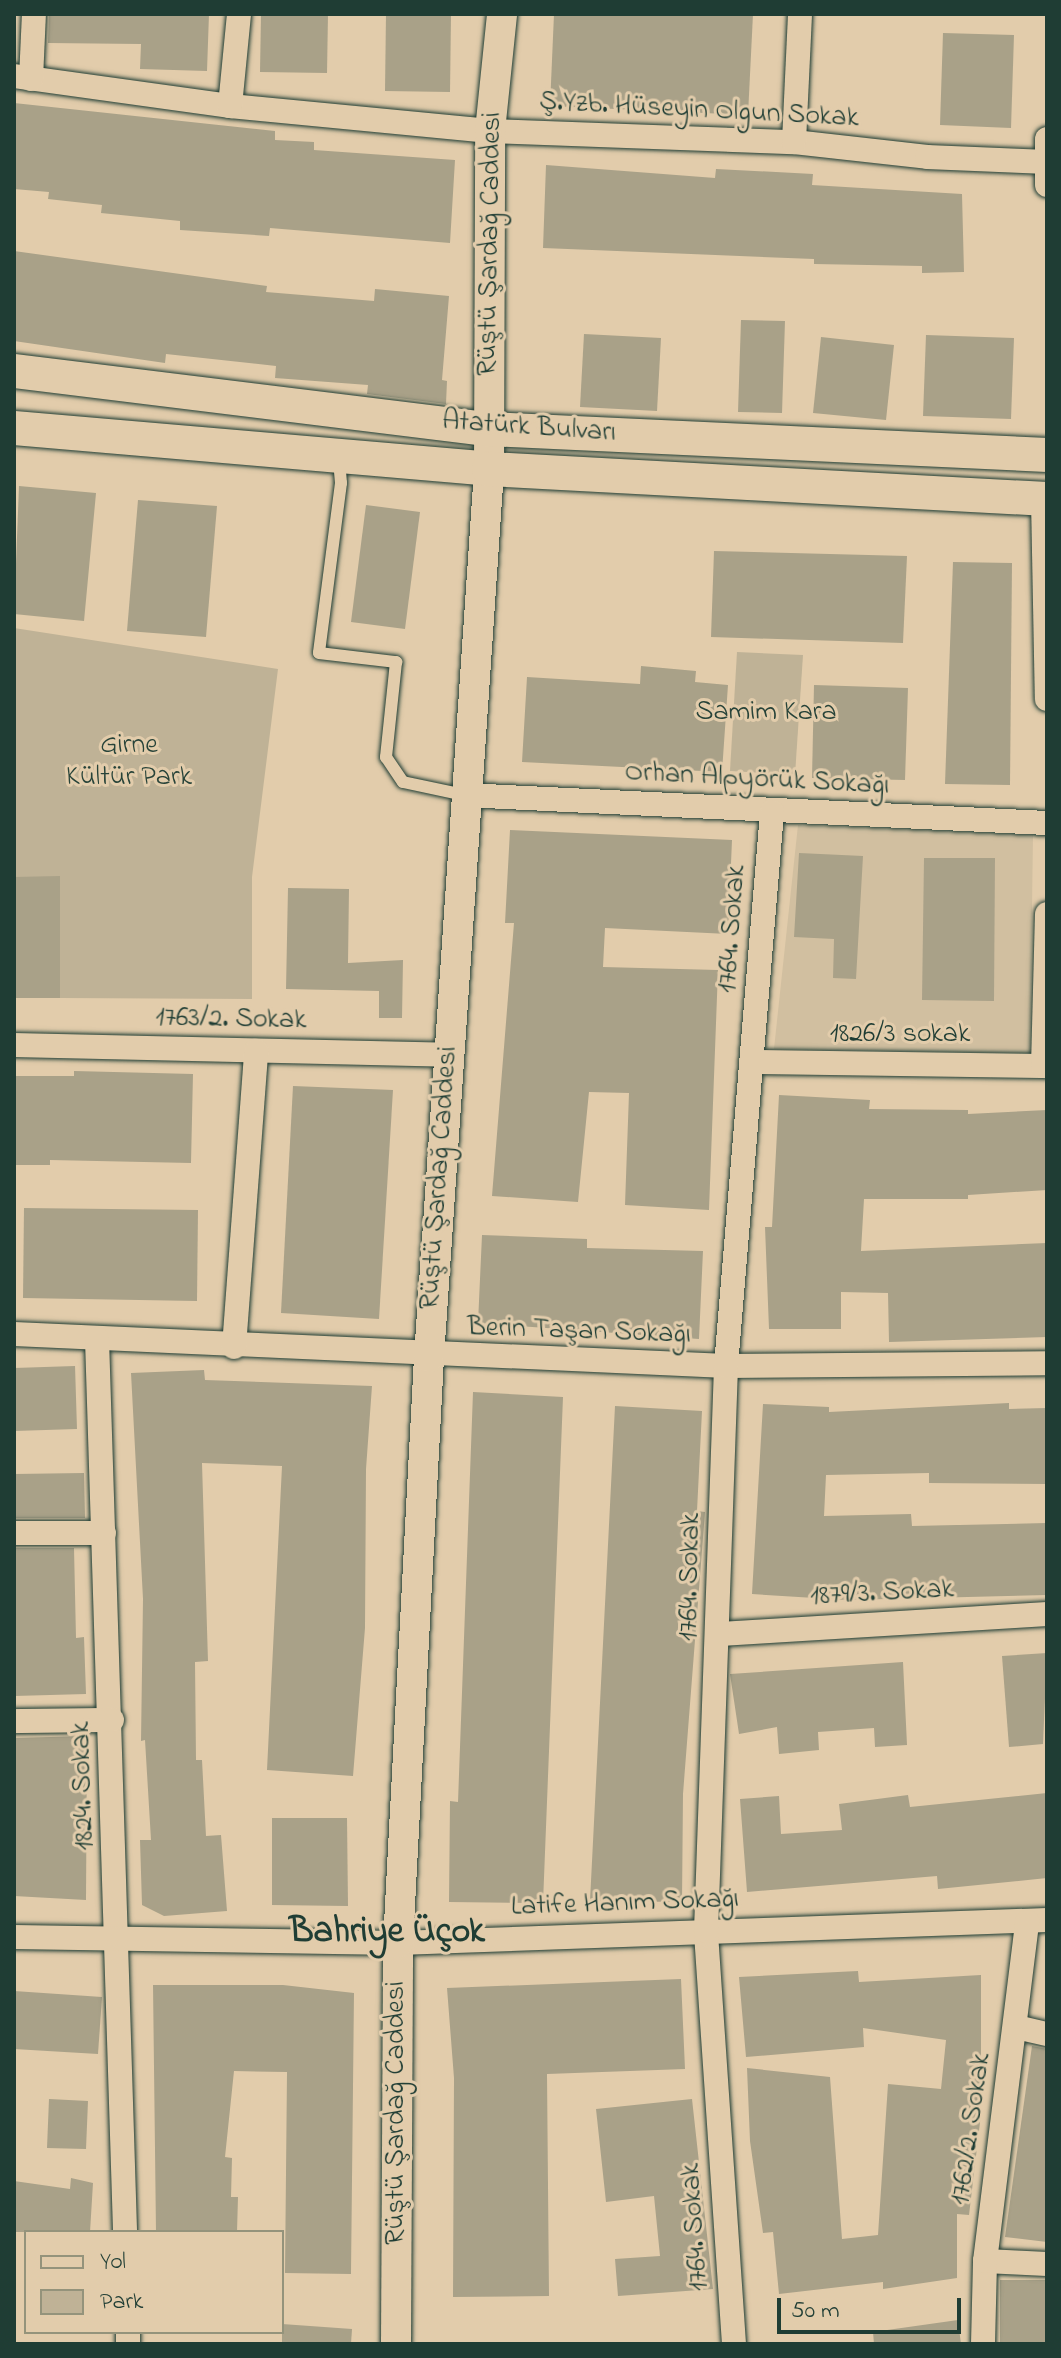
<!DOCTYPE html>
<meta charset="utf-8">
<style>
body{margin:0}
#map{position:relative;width:1061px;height:2358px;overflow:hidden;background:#e2ccab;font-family:"Indie Flower",sans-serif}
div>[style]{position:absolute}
.built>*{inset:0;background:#d1bfa0}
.green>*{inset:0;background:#bfb296}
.building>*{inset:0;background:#a9a188}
.roads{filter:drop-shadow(0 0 2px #1f3d34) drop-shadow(0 0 2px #1f3d34)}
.service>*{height:12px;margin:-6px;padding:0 6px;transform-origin:6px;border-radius:6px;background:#e2ccab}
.minor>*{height:24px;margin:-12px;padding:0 12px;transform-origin:12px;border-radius:12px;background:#e2ccab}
.tertiary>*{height:30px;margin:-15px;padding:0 15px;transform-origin:15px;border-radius:15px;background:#e2ccab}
.secondary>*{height:34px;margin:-17px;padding:0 17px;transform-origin:17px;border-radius:17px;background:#e2ccab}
span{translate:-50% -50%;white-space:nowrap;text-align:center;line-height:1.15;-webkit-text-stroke:6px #e2ccab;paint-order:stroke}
.street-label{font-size:28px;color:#1f3d34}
.park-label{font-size:28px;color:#274339}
.district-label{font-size:36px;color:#1f3d34;font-weight:700}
.frame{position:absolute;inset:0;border:16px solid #1f3d34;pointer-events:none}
.legend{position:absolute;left:24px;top:2230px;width:260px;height:104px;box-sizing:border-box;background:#e2ccab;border:2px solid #94937b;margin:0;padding:10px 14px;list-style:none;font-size:24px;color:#1f3d34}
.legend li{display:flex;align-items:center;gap:16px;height:40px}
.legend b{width:40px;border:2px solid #94937b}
.scale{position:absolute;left:777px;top:2298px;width:184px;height:36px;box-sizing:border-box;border:4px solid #1f3d34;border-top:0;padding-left:10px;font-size:24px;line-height:28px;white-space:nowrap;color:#1f3d34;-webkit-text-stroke:6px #e2ccab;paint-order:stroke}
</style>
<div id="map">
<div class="built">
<i style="clip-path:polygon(798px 825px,1033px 835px,1030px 1053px,774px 1049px)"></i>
</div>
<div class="green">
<i style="clip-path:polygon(14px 628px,278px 669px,252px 877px,252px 999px,60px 998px,60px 877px,14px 877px)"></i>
<i style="clip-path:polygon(737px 652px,803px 655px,795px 775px,730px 771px)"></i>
</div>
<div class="building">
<i style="clip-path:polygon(49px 14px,209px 14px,207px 71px,140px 69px,141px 44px,48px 43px)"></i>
<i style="clip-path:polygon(261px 14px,328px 14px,327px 73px,260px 72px)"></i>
<i style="clip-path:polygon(386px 14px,451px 14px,450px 92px,385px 91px)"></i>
<i style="clip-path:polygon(554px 14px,753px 14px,748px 115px,550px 106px)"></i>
<i style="clip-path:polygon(943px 33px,1014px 35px,1011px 128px,940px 125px)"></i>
<i style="clip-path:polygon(14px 103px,275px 131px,275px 140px,314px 142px,314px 150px,455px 160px,450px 243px,270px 228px,269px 236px,180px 230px,180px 221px,101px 213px,102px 205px,48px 199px,49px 192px,14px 189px)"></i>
<i style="clip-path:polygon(546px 165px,715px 178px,716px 169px,813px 174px,812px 185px,962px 194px,964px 272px,922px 273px,922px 266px,814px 264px,814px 259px,543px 248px)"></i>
<i style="clip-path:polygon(14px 251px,267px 286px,266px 292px,374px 301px,375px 289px,449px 296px,442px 380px,447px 381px,446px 404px,367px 394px,368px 385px,275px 378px,276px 366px,166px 354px,165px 363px,14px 341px)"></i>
<i style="clip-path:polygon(741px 320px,785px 321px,782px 413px,738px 412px)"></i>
<i style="clip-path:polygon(584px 334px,661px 338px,657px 411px,580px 407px)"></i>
<i style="clip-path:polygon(926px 335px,1014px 338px,1011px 419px,923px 416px)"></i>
<i style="clip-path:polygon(821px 337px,894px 345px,886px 420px,813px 413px)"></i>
<i style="clip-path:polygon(19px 486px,96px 493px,84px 621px,14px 614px)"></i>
<i style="clip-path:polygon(138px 500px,217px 506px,206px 637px,127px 631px)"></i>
<i style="clip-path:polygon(366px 505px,420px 512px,405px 629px,351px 622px)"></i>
<i style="clip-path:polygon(714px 551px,907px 556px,903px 643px,711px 637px)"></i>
<i style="clip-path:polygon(953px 562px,1012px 563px,1010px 785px,945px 784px)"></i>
<i style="clip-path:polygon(641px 666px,696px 671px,695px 682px,728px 685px,722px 772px,522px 762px,527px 677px,640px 684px)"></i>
<i style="clip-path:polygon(814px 685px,908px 688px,905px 780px,812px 778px)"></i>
<i style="clip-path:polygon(510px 830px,732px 840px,728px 934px,605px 928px,603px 967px,718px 970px,709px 1210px,625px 1205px,629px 1093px,589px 1092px,578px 1202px,492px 1196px,514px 923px,505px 923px)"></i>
<i style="clip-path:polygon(799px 853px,863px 856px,856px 979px,833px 978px,834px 939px,794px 937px)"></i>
<i style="clip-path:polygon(924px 858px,995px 858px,994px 1001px,922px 1000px)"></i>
<i style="clip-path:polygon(60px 876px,60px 998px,14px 998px,14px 877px)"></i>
<i style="clip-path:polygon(288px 888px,349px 889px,348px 963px,403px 960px,402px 1018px,379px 1018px,379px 991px,286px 989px)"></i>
<i style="clip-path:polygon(74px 1071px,193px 1074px,191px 1163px,50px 1160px,50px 1165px,14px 1165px,14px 1076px,74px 1076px)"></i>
<i style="clip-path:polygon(293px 1086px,393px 1090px,379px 1319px,281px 1313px)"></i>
<i style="clip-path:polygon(779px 1095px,870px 1100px,869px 1109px,968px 1110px,968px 1114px,1047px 1110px,1047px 1190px,968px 1195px,968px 1199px,864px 1199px,861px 1251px,1047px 1243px,1047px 1337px,889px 1342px,888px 1293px,841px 1292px,841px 1329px,769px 1329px,765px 1227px,772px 1227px)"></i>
<i style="clip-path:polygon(24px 1208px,198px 1210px,197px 1301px,23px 1298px)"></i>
<i style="clip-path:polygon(482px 1235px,587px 1239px,587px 1248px,703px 1251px,699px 1339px,478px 1323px)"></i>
<i style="clip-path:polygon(75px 1366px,77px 1429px,14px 1431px,14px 1368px)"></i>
<i style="clip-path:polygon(204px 1370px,205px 1380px,372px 1386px,366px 1469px,365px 1628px,353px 1776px,267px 1770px,282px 1466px,202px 1463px,208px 1661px,195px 1662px,196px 1760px,202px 1760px,206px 1836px,221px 1835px,227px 1911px,164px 1916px,142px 1905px,140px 1840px,151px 1840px,145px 1740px,141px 1741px,143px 1599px,131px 1373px)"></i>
<i style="clip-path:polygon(473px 1392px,563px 1397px,543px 1903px,449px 1902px,450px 1801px,458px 1802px)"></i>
<i style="clip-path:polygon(1009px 1403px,1009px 1409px,1047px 1408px,1047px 1484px,929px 1483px,929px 1473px,826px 1475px,824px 1516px,911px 1514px,912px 1526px,1047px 1523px,1047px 1595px,847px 1600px,752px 1594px,763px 1404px,829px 1407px,829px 1412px)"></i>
<i style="clip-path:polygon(615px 1406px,702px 1411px,697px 1511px,705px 1512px,683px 1794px,682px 1902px,590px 1901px)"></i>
<i style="clip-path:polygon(84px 1473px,85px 1518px,14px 1518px,14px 1474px)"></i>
<i style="clip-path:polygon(14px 1548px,74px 1548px,76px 1638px,84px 1637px,86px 1694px,14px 1696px)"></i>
<i style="clip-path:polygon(1047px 1653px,1043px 1744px,1009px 1747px,1002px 1656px)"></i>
<i style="clip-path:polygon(903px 1662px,907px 1745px,875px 1747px,874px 1728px,818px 1732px,819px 1750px,779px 1754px,777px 1727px,739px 1734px,730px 1674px)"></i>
<i style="clip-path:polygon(87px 1736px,86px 1900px,14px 1896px,14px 1738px)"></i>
<i style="clip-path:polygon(1047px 1793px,1047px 1878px,938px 1889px,937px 1876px,747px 1892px,740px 1799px,779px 1796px,781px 1834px,842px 1830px,839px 1804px,908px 1795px,910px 1807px)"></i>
<i style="clip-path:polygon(272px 1818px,347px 1818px,348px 1906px,272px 1905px)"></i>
<i style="clip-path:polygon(858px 1971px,859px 1982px,981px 1975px,981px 2114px,969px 2215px,957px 2214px,957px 2278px,883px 2289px,883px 2282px,779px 2294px,773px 2232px,763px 2233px,750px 2141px,747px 2068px,830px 2077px,842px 2239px,878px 2235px,888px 2084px,941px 2089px,946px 2040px,863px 2028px,864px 2047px,746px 2057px,739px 1977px)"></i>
<i style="clip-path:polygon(681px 1979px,685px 2069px,547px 2074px,549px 2296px,453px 2297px,454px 2078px,447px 1988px)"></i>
<i style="clip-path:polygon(153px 1985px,283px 1985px,354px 1993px,351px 2274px,285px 2273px,287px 2072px,234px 2071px,225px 2157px,232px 2158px,231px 2197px,238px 2197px,237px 2232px,156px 2232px)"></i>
<i style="clip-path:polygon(14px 1991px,102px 1997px,98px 2054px,14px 2049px)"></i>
<i style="clip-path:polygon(1032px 2046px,1047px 2049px,1047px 2242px,1005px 2237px)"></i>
<i style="clip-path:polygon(49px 2099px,88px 2101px,86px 2149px,47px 2148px)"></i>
<i style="clip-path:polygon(692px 2099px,713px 2289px,618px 2296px,615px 2259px,660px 2256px,654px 2196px,606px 2202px,596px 2109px)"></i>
<i style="clip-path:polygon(71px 2178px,93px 2183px,90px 2232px,14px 2232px,14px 2181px,70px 2189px)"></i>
<i style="clip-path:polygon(1000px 2280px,1047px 2280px,1047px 2344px,1000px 2344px)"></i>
<i style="clip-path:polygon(958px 2320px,961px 2344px,874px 2344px,873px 2332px)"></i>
<i style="clip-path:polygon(282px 2324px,352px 2329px,351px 2344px,282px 2344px)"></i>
</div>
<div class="roads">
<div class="service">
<i style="left:339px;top:460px;width:23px;rotate:85deg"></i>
<i style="left:341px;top:483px;width:171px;rotate:97.4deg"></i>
<i style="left:319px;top:653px;width:78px;rotate:6.7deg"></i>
<i style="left:396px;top:662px;width:96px;rotate:96deg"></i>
<i style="left:386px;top:757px;width:30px;rotate:56deg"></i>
<i style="left:403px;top:782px;width:62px;rotate:12deg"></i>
</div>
<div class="minor">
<i style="left:14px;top:76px;width:218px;rotate:7.9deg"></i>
<i style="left:230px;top:106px;width:261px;rotate:5.5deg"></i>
<i style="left:490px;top:131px;width:304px;rotate:2.1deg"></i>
<i style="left:794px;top:142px;width:134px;rotate:6.4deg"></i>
<i style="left:927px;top:157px;width:120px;rotate:2.4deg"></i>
<i style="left:31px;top:79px;width:65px;rotate:-87.4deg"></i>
<i style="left:230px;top:106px;width:92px;rotate:-84.4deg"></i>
<i style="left:1047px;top:139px;width:46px;rotate:90deg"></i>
<i style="left:794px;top:142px;width:128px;rotate:-87.3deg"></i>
<i style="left:1043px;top:499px;width:200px;rotate:88.9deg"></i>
<i style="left:464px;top:795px;width:584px;rotate:2.75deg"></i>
<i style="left:14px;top:1045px;width:434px;rotate:1.3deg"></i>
<i style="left:753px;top:1062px;width:294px;rotate:0.8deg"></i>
<i style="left:1043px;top:1066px;width:152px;rotate:-88.5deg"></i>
<i style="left:14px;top:1334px;width:713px;rotate:2.57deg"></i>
<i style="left:726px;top:1366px;width:321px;rotate:-0.5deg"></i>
<i style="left:97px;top:1339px;width:893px;rotate:88.2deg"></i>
<i style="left:234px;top:1347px;width:297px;rotate:-85.7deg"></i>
<i style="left:14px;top:1533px;width:90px"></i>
<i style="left:720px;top:1634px;width:328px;rotate:-3.5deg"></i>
<i style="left:14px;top:1721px;width:98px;rotate:-0.6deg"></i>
<i style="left:14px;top:1937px;width:384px;rotate:0.9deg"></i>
<i style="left:398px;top:1943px;width:649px;rotate:-2.03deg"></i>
<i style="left:1016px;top:2027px;width:32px;rotate:13deg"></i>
<i style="left:985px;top:2261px;width:62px;rotate:2.8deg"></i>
<i style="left:128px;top:2332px;width:12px;rotate:90deg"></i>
<i style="left:734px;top:2344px;width:414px;rotate:-93.9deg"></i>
<i style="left:706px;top:1931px;width:565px;rotate:-87.97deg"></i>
<i style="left:726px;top:1366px;width:556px;rotate:-85.25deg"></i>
<i style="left:983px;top:2344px;width:83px;rotate:-88.6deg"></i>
<i style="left:985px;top:2261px;width:342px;rotate:-82.9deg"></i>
</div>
<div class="tertiary">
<i style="left:396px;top:2344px;width:401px;rotate:-89.7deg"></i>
<i style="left:398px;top:1943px;width:587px;rotate:-86.97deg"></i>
<i style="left:429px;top:1357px;width:890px;rotate:-86.13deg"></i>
<i style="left:489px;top:469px;width:338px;rotate:-89.8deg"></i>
<i style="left:490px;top:131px;width:118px;rotate:-84.1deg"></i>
</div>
<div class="secondary">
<i style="left:14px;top:371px;width:478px;rotate:7deg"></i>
<i style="left:488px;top:429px;width:560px;rotate:2.66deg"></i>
<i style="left:14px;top:428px;width:477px;rotate:4.9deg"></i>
<i style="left:489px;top:469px;width:559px;rotate:3.08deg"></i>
</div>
</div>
<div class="street-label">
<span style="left:699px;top:111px;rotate:3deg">Ş.Yzb. Hüseyin Olgun Sokak</span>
<span style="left:491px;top:244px;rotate:-89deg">Rüştü Şardağ Caddesi</span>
<span style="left:529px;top:428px;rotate:4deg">Atatürk Bulvarı</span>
<span style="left:757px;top:780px;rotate:3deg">Orhan Alpyörük Sokağı</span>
<span style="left:733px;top:929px;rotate:-86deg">1764. Sokak</span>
<span style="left:231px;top:1020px;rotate:1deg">1763/2. Sokak</span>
<span style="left:900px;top:1035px">1826/3 sokak</span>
<span style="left:440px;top:1178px;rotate:-86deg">Rüştü Şardağ Caddesi</span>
<span style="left:579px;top:1332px;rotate:2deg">Berin Taşan Sokağı</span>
<span style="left:691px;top:1577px;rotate:-89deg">1764. Sokak</span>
<span style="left:882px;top:1594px;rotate:-3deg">1879/3. Sokak</span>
<span style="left:84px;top:1786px;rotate:-92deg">1824. Sokak</span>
<span style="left:625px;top:1904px;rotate:-2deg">Latife Hanım Sokağı</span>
<span style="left:397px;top:2113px;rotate:-90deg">Rüştü Şardağ Caddesi</span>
<span style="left:972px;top:2129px;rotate:-82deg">1762/2. Sokak</span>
<span style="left:696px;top:2227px;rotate:-94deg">1764. Sokak</span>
</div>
<div class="park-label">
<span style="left:766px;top:713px">Samim Kara</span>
<span style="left:129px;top:762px">Girne<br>Kültür Park</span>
</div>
<div class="district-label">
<span style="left:387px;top:1933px">Bahriye Üçok</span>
</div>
<div class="frame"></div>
<ul class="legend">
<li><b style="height:10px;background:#e2ccab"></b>Yol</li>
<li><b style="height:22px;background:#bfb296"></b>Park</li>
</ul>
<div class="scale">50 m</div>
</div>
